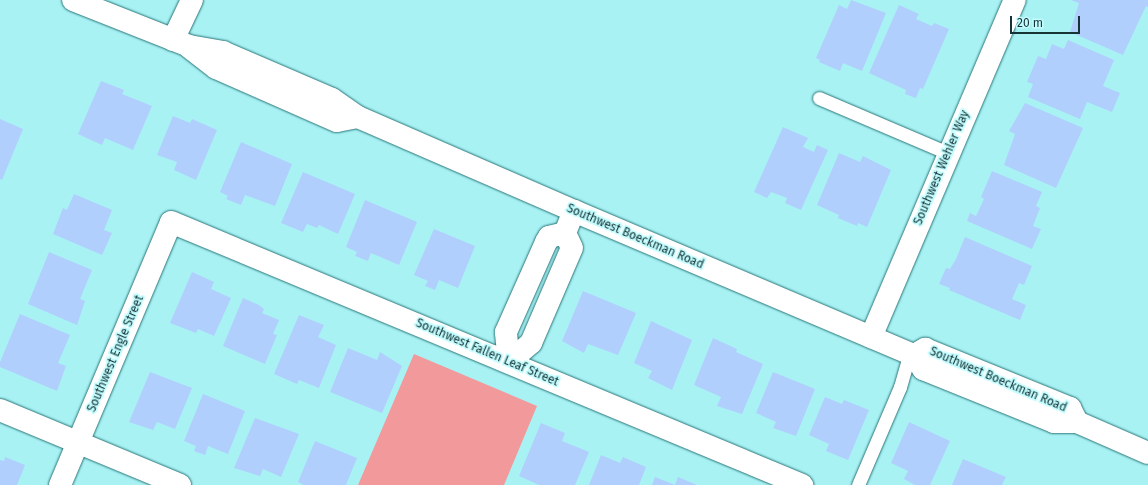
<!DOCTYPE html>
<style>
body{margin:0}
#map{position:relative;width:1148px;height:485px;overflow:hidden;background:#a8f2f4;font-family:"Fira Sans",sans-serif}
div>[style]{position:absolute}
.green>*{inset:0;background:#f2999b}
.building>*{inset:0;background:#b1cffd}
.roads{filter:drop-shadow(0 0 1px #2a7578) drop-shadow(0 0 1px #2a7578)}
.service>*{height:13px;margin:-6.5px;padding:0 6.5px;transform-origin:6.5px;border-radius:6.5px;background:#fff}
.minor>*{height:22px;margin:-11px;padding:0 11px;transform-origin:11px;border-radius:11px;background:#fff}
.secondary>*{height:22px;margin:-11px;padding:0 11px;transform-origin:11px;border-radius:11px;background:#fff}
span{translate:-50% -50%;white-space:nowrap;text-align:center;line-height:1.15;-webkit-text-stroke:3.5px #c2fcfe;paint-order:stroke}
.street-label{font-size:12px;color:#163436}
.scale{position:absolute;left:1010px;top:16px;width:70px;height:18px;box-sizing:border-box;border:2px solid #163436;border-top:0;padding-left:5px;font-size:12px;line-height:14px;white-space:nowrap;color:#163436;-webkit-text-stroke:3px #c2fcfe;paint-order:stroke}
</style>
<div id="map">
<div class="green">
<i style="clip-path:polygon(414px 354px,537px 406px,504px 485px,358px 485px)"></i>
</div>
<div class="building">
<i style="clip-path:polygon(851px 0,886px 13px,862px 71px,843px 63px,840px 71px,819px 62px,820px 60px,816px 58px,839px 5px,847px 9px)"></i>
<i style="clip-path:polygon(1071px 0,1148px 0,1148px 7px,1146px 6px,1123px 55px,1070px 32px,1079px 3px)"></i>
<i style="clip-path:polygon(899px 5px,919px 14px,916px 19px,932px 26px,934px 23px,949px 29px,923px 89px,920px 88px,916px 98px,905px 94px,906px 90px,869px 73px)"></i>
<i style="clip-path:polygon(1068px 40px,1114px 60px,1103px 86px,1120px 93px,1112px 112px,1087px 102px,1080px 119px,1028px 97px,1033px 84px,1027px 82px,1038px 56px,1046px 59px,1052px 44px,1064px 49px)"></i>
<i style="clip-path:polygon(101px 81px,124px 90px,122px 94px,152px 106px,133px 150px,105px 138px,102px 145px,78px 134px)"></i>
<i style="clip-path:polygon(1025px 103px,1083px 128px,1056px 188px,1004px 165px,1015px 134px,1009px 131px)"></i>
<i style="clip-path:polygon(173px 116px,190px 123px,192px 119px,217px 130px,196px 180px,174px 170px,177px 162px,157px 155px)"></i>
<i style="clip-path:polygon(0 119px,23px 129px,2px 180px,0 179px)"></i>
<i style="clip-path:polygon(783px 127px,808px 138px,803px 147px,814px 152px,817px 145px,828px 150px,801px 210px,785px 203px,787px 198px,771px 192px,767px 198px,754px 192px)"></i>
<i style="clip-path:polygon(241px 142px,292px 164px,275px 206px,245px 195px,241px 205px,226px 199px,228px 196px,220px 192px)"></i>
<i style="clip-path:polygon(839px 153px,860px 162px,863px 156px,891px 170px,867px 227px,858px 223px,857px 226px,838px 218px,839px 215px,817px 205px)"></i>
<i style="clip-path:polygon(992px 171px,1042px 192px,1036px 206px,1040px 208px,1033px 226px,1041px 229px,1032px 249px,967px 221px,970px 213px,976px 216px,984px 199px,981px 197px)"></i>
<i style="clip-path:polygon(303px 172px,355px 194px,338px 234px,319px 225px,317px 228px,307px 224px,303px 232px,281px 223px)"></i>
<i style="clip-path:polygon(74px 194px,112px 210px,104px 230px,112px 233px,102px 255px,53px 234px,63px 208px,67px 210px)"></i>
<i style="clip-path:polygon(365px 200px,417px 222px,399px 265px,371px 253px,368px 261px,355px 256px,357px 252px,346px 247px)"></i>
<i style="clip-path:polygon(434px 229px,475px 246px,458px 288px,439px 280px,435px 290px,425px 286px,428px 281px,414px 275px)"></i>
<i style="clip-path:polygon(965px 237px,1032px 266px,1024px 285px,1019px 283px,1012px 299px,1026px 305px,1020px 320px,949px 290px,950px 288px,939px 284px,946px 268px,950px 269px,956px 259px)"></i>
<i style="clip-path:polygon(49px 252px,92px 270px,80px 299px,85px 301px,77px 325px,28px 304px)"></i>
<i style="clip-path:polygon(192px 272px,214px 282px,211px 289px,231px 298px,214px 336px,198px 329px,196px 333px,170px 323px)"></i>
<i style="clip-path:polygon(583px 291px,636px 313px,618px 355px,588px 344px,584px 353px,562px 341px)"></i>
<i style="clip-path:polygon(243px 298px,259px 305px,264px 309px,262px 313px,279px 320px,273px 334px,277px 335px,265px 364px,223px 346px)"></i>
<i style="clip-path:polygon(20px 314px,70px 335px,58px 363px,66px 366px,57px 391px,0 367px,0 362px)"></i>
<i style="clip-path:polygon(299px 315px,324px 325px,318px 337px,336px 345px,319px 388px,299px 380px,297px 384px,274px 374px)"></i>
<i style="clip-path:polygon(651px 321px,692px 340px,672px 390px,648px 378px,652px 371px,634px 363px)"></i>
<i style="clip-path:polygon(713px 338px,737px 349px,736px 352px,763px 364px,742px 414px,717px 406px,721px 397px,694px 385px)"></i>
<i style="clip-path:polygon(348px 348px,377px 360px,380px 352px,402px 366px,382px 413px,330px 392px)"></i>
<i style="clip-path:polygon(150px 372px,192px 388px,175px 429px,157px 422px,153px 430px,129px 422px)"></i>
<i style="clip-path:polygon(773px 372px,815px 389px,796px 436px,773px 428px,776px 422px,756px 413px)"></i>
<i style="clip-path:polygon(203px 394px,245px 411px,228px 454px,208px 446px,205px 455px,194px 451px,196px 446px,184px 441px)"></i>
<i style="clip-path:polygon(825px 397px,842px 404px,844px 400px,869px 410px,848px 460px,826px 451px,829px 444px,809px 435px)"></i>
<i style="clip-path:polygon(255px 418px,299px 434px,281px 477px,263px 469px,260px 476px,234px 468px)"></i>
<i style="clip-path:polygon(909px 422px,950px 441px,930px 485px,915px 485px,904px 479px,908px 471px,891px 463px)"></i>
<i style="clip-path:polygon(541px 423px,565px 433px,562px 441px,589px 452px,575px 485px,539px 485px,519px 476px)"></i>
<i style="clip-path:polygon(315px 441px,357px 458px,346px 485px,304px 485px,298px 482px)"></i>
<i style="clip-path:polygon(601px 455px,620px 463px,623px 457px,646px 467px,639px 485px,589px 485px)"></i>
<i style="clip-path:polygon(5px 457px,25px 465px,17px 485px,0 485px,0 460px,4px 461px)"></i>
<i style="clip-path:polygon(963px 459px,1006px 477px,1002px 485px,952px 485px)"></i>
<i style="clip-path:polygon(655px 477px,675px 485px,652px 485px)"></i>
<i style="clip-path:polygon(678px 477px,697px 485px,675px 485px)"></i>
</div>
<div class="roads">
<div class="service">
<i style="left:819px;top:98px;width:140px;rotate:23.1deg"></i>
<i style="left:858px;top:485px;width:107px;rotate:-66.8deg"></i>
<i style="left:900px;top:387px;width:35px;rotate:-74deg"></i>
</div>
<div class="minor">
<i style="left:173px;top:40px;width:44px;rotate:-64.6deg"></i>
<i style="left:871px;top:337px;width:366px;rotate:-66.9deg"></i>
<i style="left:509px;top:362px;width:29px;rotate:-41deg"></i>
<i style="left:531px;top:343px;width:103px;rotate:-66.7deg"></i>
<i style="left:572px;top:248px;width:17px;rotate:-115deg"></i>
<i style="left:565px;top:233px;width:24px;rotate:-68deg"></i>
<i style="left:509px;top:362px;width:30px;rotate:-96deg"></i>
<i style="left:506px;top:332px;width:98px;rotate:-66deg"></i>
<i style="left:546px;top:242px;width:6px;rotate:-59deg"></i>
<i style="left:549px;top:237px;width:16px;rotate:-14deg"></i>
<i style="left:0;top:410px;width:195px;rotate:22.6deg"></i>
<i style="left:60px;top:485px;width:285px;rotate:-67.1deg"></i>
<i style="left:171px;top:222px;width:684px;rotate:22.63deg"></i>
</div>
<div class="secondary">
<i style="left:73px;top:0;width:125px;rotate:21.6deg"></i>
<i style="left:189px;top:46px;width:35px;rotate:10deg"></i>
<i style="left:223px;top:52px;width:119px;rotate:23.3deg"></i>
<i style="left:332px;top:99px;width:32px;rotate:35deg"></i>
<i style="left:358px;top:117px;width:236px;rotate:23.5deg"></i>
<i style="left:574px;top:211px;width:369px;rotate:23deg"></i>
<i style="left:914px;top:355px;width:17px;rotate:57deg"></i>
<i style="left:923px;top:369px;width:141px;rotate:22deg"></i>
<i style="left:1054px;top:422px;width:23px"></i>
<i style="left:1077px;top:422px;width:77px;rotate:23.6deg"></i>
<i style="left:189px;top:47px;width:34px;rotate:38deg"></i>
<i style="left:216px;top:68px;width:132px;rotate:23.7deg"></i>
<i style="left:337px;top:121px;width:21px;rotate:-11deg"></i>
<i style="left:914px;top:355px;width:13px;rotate:-29deg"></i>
<i style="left:925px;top:349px;width:157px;rotate:22.1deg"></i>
<i style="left:1070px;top:408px;width:16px;rotate:63deg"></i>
</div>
</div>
<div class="street-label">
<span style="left:942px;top:168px;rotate:-67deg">Southwest Wehler Way</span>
<span style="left:635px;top:237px;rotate:23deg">Southwest Boeckman Road</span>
<span style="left:487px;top:353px;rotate:23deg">Southwest Fallen Leaf Street</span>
<span style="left:116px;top:354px;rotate:-67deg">Southwest Engle Street</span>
<span style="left:998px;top:380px;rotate:23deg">Southwest Boeckman Road</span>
</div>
<div class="scale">20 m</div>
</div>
